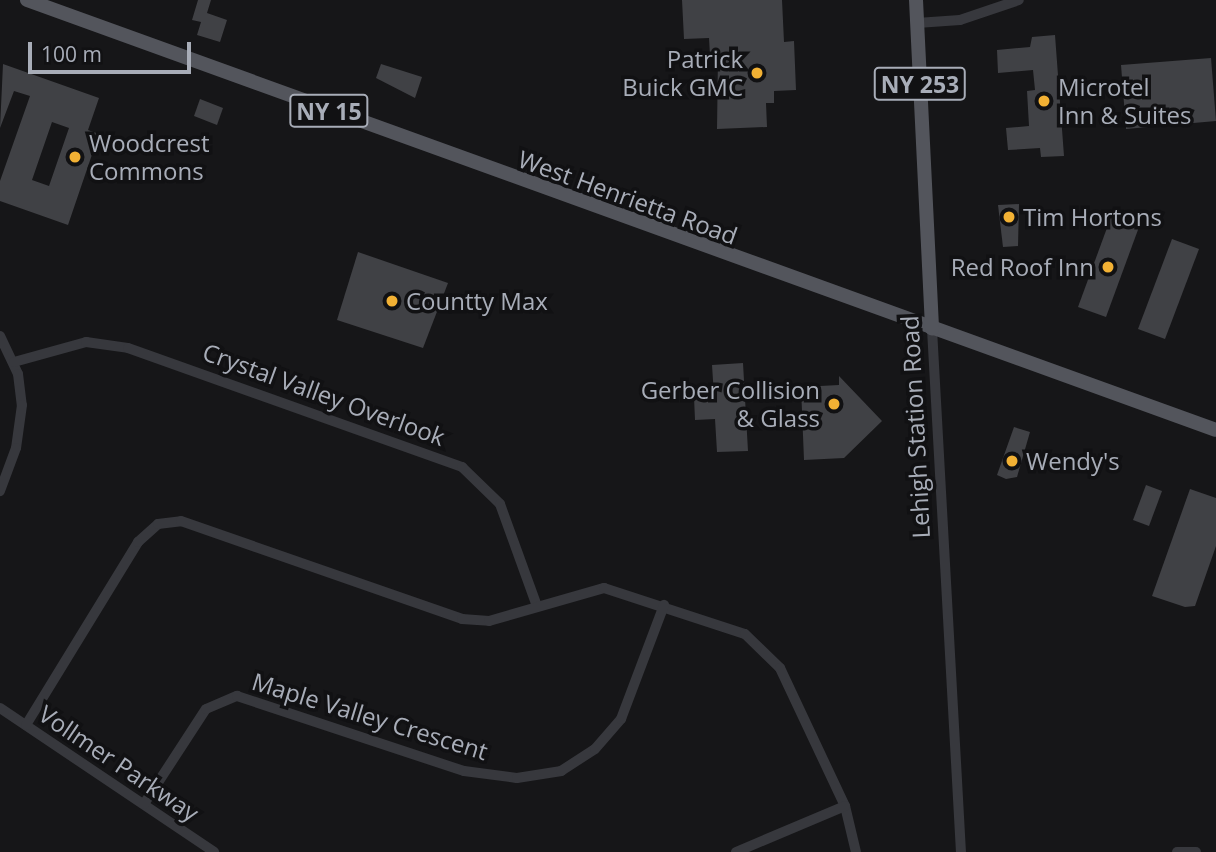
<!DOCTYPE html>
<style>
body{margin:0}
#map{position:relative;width:1216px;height:852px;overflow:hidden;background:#161618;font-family:"Open Sans",sans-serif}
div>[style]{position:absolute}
.building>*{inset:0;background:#404145}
.minor>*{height:10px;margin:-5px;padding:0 5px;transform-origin:5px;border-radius:5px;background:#37383d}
.major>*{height:14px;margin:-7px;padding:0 7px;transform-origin:7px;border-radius:7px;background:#53555c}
.dots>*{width:19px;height:19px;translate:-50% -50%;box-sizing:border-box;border:4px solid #111113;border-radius:50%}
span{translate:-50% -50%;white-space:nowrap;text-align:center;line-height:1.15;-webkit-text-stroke:7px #111113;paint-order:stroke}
.shield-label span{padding:2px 5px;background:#111113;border:2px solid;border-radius:5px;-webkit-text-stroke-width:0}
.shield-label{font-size:23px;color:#a8adb8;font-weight:700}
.poi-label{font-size:24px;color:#a8adb8}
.right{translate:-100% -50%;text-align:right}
.left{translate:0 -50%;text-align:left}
.street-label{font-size:24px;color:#a8adb8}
.scale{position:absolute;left:28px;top:42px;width:163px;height:32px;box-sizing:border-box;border:4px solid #a8adb8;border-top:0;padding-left:9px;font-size:21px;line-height:24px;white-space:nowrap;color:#a8adb8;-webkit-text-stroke:5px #111113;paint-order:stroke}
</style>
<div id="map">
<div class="building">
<i style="clip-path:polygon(198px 0,211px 0,207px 13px,227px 20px,220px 42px,197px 35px,201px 22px,192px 20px)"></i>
<i style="clip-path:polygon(682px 0,782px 0,784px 42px,794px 41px,796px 90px,774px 91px,774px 103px,766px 103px,767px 127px,717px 129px,718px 56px,710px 56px,709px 38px,684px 39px)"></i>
<i style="clip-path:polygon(1055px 35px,1064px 156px,1041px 157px,1040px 148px,1008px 150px,1006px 128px,1029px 126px,1027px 91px,1035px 90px,1033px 70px,998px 73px,997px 50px,1030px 47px,1032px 37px)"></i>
<i style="clip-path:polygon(1211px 58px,1216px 121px,1126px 129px,1121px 65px)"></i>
<i style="clip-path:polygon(evenodd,3px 64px,99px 98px,88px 130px,99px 134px,68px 225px,0 201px,0 181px,30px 96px,14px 91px,0 128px,3px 64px,52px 122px,69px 128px,49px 186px,32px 180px,52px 122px)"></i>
<i style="clip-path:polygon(381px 64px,422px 77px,415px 98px,376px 78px)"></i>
<i style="clip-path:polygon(200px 99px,223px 108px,217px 125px,194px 116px)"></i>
<i style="clip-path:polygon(1019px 204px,1018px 246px,1003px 247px,998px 205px)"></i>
<i style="clip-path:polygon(1111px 217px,1139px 227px,1106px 317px,1078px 307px)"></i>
<i style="clip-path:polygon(1172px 239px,1199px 249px,1165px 339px,1138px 329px)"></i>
<i style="clip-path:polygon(358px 252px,448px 283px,423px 348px,337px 320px)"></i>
<i style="clip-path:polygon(743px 363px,748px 451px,717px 452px,715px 419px,695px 420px,694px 397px,714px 396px,712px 365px)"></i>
<i style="clip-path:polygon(839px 376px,882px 421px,844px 458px,804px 460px,801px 387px,839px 385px)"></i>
<i style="clip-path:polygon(1014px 427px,1030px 432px,1017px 477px,1006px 479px,997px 475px)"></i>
<i style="clip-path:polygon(1146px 485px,1162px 491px,1149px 526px,1133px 520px)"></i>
<i style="clip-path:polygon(1190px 489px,1216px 498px,1216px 546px,1195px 606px,1185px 607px,1152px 596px)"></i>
</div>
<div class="minor">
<i style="left:917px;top:23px;width:43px;rotate:-4deg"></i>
<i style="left:960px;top:20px;width:62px;rotate:-18.7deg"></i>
<i style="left:932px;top:329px;width:524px;rotate:86.83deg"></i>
<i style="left:0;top:336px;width:42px;rotate:64.7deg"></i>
<i style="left:18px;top:374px;width:31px;rotate:83deg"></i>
<i style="left:22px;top:405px;width:43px;rotate:97.9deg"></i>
<i style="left:16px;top:448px;width:46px;rotate:110.4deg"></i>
<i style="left:14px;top:362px;width:75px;rotate:-15.5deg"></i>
<i style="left:86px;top:342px;width:42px;rotate:8.1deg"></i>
<i style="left:128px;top:348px;width:355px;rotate:19.6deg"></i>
<i style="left:462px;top:467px;width:53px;rotate:44.2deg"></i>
<i style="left:500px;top:504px;width:109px;rotate:70.1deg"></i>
<i style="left:0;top:708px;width:258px;rotate:33.9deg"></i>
<i style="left:26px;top:725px;width:215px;rotate:-58.5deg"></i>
<i style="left:138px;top:542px;width:27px;rotate:-42deg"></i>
<i style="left:158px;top:524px;width:23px;rotate:-7deg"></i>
<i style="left:181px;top:521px;width:298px;rotate:19.2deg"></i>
<i style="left:462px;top:619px;width:27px;rotate:4deg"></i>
<i style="left:489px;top:621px;width:120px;rotate:-16deg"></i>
<i style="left:604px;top:588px;width:148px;rotate:18.1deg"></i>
<i style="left:745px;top:634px;width:49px;rotate:44.2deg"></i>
<i style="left:780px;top:668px;width:153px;rotate:64.8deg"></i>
<i style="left:845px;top:806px;width:47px;rotate:76.6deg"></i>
<i style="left:144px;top:804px;width:113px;rotate:-56.9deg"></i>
<i style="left:206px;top:709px;width:34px;rotate:-23deg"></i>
<i style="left:237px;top:696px;width:239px;rotate:18.3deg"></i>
<i style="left:464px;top:771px;width:53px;rotate:7.5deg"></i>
<i style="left:517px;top:778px;width:45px;rotate:-9deg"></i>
<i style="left:561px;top:771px;width:40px;rotate:-32.9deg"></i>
<i style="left:595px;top:749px;width:40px;rotate:-49deg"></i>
<i style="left:621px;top:719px;width:122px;rotate:-69.3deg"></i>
<i style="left:736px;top:852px;width:118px;rotate:-22.9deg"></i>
<i style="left:1177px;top:852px;width:19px"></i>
</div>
<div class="major">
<i style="left:27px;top:0;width:1264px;rotate:19.88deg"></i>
<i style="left:916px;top:0;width:329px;rotate:87.2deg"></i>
</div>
<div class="dots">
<i style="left:757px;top:73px;background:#f2b134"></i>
<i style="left:1044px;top:101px;background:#f2b134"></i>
<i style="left:75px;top:157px;background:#f2b134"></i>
<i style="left:1009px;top:217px;background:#f2b134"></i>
<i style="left:1108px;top:267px;background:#f2b134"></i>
<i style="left:392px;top:301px;background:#f2b134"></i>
<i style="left:834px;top:404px;background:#f2b134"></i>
<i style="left:1012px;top:461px;background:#f2b134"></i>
</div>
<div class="shield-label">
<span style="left:920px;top:84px">NY 253</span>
<span style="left:329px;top:111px">NY 15</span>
</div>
<div class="poi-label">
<span class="right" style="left:743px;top:73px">Patrick<br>Buick GMC</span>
<span class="left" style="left:1058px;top:101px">Microtel<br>Inn &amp; Suites</span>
<span class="left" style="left:89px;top:157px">Woodcrest<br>Commons</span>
<span class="left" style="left:1023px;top:217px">Tim Hortons</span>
<span class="right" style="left:1094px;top:267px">Red Roof Inn</span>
<span class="left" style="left:406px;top:301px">Countty Max</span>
<span class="right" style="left:820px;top:404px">Gerber Collision<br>&amp; Glass</span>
<span class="left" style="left:1026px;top:461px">Wendy's</span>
</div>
<div class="street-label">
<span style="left:628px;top:197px;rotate:20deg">West Henrietta Road</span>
<span style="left:324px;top:394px;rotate:20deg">Crystal Valley Overlook</span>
<span style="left:915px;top:427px;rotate:-93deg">Lehigh Station Road</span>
<span style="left:370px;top:716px;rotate:17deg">Maple Valley Crescent</span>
<span style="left:119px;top:763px;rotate:34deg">Vollmer Parkway</span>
</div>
<div class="scale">100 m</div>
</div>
